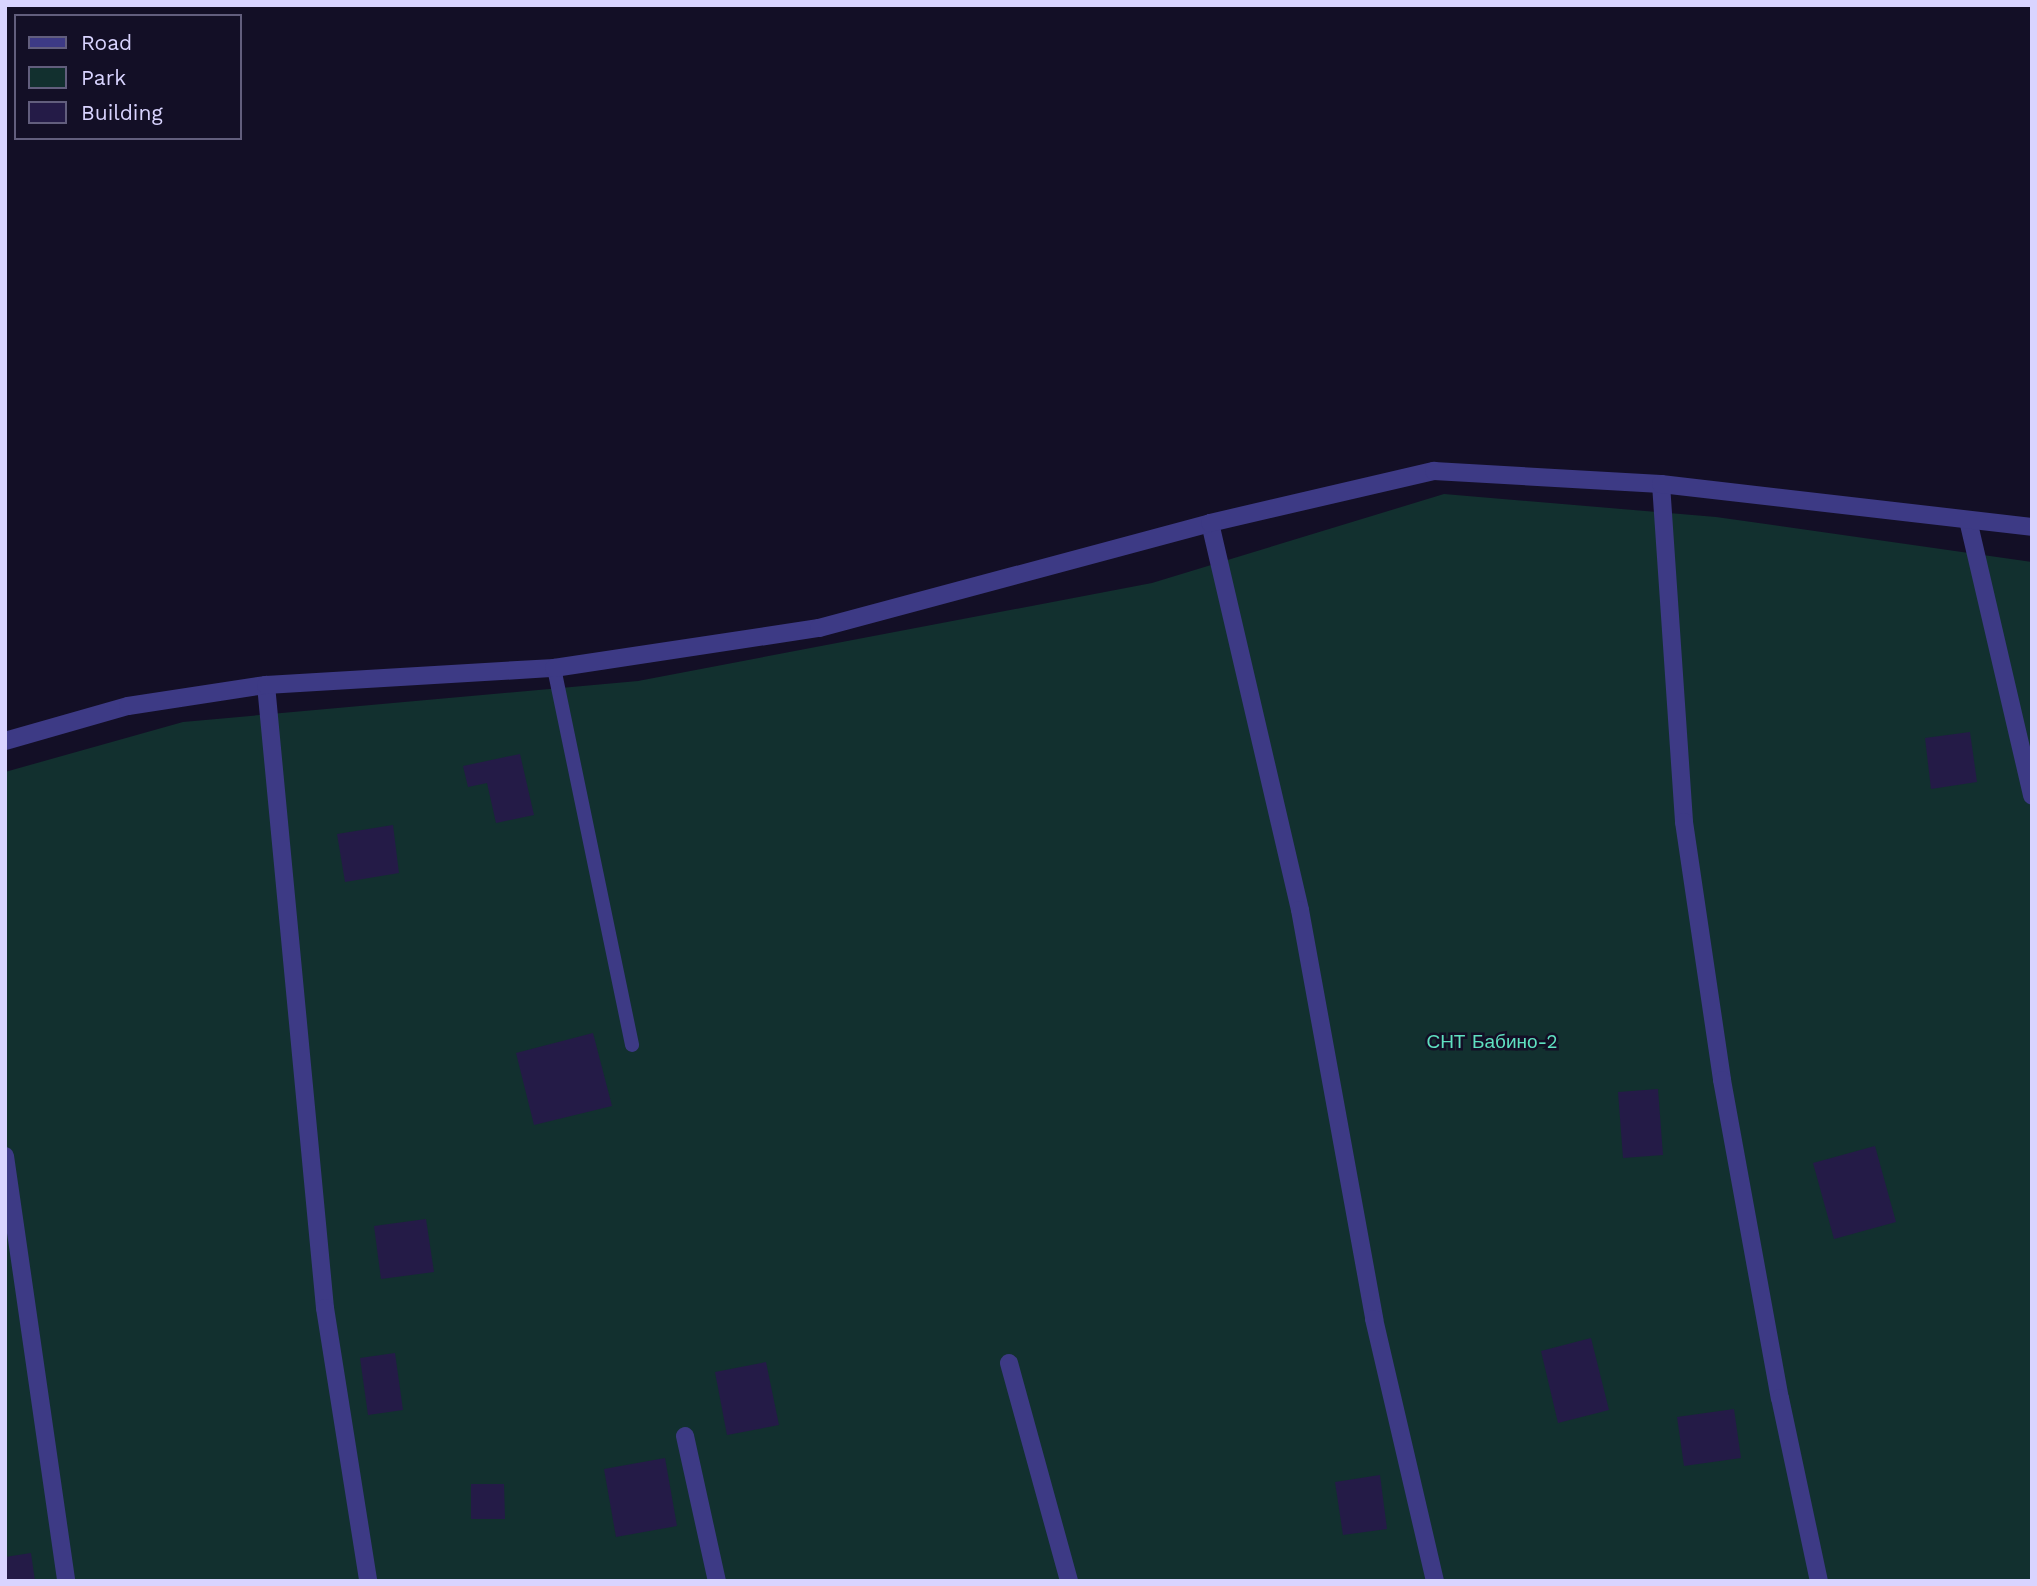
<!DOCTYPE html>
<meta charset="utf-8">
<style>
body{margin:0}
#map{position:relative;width:2037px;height:1586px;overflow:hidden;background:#130f26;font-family:"Work Sans",sans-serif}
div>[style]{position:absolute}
.green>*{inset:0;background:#12302f}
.building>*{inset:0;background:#241b47}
.service>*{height:14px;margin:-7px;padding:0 7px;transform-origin:7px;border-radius:7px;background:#3d3a85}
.minor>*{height:18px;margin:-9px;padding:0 9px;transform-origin:9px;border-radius:9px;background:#3d3a85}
span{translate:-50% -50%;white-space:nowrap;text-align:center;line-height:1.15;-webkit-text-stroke:5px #130f26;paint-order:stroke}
.park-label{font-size:19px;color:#5fe0c0}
.frame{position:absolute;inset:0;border:7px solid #d9d4ff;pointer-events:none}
.legend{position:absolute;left:14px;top:14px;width:228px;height:126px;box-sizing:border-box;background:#130f26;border:2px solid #625e7d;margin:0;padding:9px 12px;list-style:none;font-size:21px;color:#d9d4ff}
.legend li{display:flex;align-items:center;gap:14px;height:35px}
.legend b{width:35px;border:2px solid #625e7d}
</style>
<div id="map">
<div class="green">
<i style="clip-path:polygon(1444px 494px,1716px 517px,2032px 562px,2032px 1581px,5px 1581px,5px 772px,183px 722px,638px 681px,1152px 583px)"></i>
</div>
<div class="building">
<i style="clip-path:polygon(1970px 732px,1977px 782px,1931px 789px,1925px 738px)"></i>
<i style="clip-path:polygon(520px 754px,534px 815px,496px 823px,487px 783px,468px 787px,463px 766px)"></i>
<i style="clip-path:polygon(393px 825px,399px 873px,345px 882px,337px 834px)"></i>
<i style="clip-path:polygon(593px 1033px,612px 1106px,534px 1125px,516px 1053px)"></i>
<i style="clip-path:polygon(1658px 1089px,1663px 1155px,1623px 1158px,1618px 1092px)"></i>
<i style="clip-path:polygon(1875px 1146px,1896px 1222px,1834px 1239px,1813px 1163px)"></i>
<i style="clip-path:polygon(426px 1219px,434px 1272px,381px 1279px,374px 1226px)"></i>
<i style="clip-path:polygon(1591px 1338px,1609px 1410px,1558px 1423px,1541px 1351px)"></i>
<i style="clip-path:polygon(395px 1353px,403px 1410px,368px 1415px,360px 1358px)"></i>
<i style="clip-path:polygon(766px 1362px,779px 1425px,727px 1435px,715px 1372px)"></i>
<i style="clip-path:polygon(1734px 1409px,1741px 1458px,1684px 1466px,1677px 1417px)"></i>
<i style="clip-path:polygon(665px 1458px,677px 1526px,616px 1537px,604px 1469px)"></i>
<i style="clip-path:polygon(1380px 1475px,1387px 1529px,1343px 1535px,1335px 1482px)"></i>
<i style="clip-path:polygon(471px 1484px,504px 1484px,505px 1519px,471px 1519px)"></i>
<i style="clip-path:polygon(31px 1553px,35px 1581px,5px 1581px,5px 1557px)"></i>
</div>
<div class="service">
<i style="left:554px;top:668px;width:385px;rotate:78.3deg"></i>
</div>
<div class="minor">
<i style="left:1661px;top:484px;width:339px;rotate:86.1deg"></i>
<i style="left:1684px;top:822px;width:261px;rotate:81.6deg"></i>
<i style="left:1722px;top:1080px;width:323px;rotate:79.7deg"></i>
<i style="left:1780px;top:1398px;width:187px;rotate:78deg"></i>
<i style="left:1968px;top:520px;width:283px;rotate:76.9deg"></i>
<i style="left:1210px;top:523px;width:397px;rotate:76.9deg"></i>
<i style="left:1300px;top:910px;width:416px;rotate:79.7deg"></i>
<i style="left:1374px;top:1319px;width:269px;rotate:76.9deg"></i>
<i style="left:266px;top:685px;width:626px;rotate:84.59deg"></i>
<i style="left:325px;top:1308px;width:276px;rotate:81deg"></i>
<i style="left:5px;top:741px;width:128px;rotate:-15.9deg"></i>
<i style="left:128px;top:706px;width:140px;rotate:-8.7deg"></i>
<i style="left:266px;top:685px;width:289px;rotate:-3.4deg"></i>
<i style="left:554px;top:668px;width:268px;rotate:-8.6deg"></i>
<i style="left:819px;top:628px;width:405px;rotate:-15deg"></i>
<i style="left:1210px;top:523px;width:230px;rotate:-13.1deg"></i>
<i style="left:1434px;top:471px;width:227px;rotate:3.3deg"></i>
<i style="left:1661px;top:484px;width:373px;rotate:6.6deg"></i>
<i style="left:5px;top:1156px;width:429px;rotate:81.8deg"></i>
<i style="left:1009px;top:1363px;width:226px;rotate:74.6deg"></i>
<i style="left:685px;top:1436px;width:148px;rotate:77.6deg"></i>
</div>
<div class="park-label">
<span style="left:1492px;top:1042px">СНТ Бабино-2</span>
</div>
<div class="frame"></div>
<ul class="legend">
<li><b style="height:9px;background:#3d3a85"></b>Road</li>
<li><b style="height:19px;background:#12302f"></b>Park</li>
<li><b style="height:19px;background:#241b47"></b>Building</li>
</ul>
</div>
